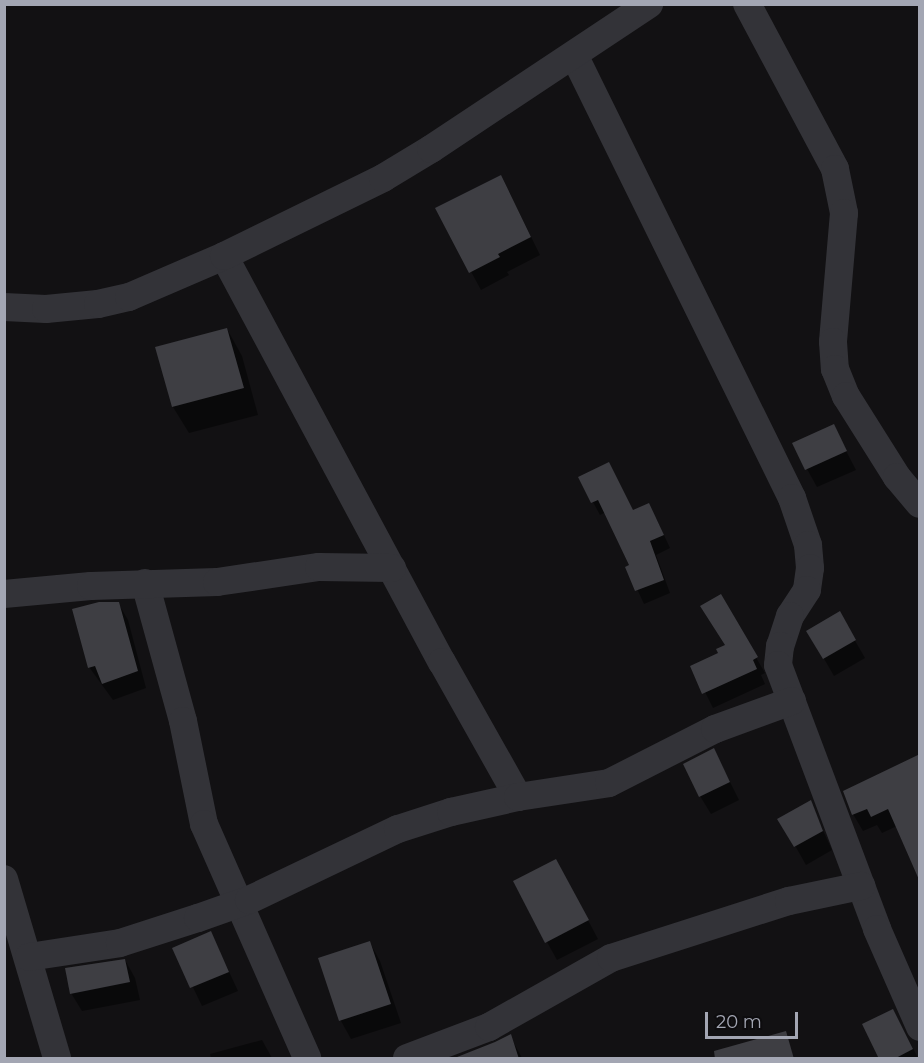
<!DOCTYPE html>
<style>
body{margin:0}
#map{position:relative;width:924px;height:1063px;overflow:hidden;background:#121113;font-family:Montserrat,sans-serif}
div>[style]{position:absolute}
.shadow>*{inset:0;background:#0007}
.building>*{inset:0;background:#3e3e43}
.street>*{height:28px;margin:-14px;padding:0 14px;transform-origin:14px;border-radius:14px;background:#333338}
span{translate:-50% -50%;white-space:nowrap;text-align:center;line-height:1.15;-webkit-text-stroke:5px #0d0c0e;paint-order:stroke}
.frame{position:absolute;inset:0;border:6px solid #a3a6b3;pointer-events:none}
.scale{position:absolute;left:705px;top:1012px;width:93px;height:27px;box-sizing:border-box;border:3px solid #a3a6b3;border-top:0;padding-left:8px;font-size:18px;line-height:21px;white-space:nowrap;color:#a3a6b3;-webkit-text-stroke:4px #0d0c0e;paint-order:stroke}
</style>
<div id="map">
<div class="shadow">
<i style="clip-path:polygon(510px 194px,540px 255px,507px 272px,509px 275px,481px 290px,437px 209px)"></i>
<i style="clip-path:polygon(227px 329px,242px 356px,258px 415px,189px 433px,173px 407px,157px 348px)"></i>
<i style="clip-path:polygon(833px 426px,856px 470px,817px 487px,807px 469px)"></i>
<i style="clip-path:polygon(580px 478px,633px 512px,656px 518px,670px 548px,656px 555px,670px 593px,644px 604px,627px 567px,631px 566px,606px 512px,600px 515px)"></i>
<i style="clip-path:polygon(720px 596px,765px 673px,761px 675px,765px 684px,713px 708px,692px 666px,720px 654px,726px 646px)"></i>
<i style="clip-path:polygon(118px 603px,128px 620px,146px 688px,113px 700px,89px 667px)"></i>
<i style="clip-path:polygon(839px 613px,865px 658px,834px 676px,808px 631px)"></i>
<i style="clip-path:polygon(920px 755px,897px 826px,882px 833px,877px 825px,863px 831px,853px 814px)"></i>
<i style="clip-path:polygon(723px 768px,739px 800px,711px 814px,700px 796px)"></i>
<i style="clip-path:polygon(810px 802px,832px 850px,806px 865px,780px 819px)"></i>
<i style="clip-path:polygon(566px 879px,598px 939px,557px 960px,547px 942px)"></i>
<i style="clip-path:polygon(211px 933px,238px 991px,202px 1006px,174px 948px)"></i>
<i style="clip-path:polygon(370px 943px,380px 961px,401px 1023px,351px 1039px,341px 1021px,320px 959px)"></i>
<i style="clip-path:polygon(125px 960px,135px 978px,140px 1000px,82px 1011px,71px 993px)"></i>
<i style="clip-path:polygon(893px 1011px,903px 1029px,918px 1058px,880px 1058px)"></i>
<i style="clip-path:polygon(510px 1036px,522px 1058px,460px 1058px)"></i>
<i style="clip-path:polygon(262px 1040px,272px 1058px,211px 1058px,210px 1054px)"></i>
</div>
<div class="building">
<i style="clip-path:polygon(501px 175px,531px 237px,498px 254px,500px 257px,469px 273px,435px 208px)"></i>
<i style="clip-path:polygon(227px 328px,244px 388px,172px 407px,155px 347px)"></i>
<i style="clip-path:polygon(834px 424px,847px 451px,805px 470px,792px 443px)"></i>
<i style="clip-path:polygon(609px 462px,633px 510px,649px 503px,664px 535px,650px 541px,664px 580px,635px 591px,625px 567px,629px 565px,598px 500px,591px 503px,578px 477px)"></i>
<i style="clip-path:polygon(721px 594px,758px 657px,753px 660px,757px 669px,702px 694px,690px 666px,718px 653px,716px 649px,725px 645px,700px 606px)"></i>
<i style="clip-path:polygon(99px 602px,119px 602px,138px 671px,102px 684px,95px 666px,88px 668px,72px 609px)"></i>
<i style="clip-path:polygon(840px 611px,856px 640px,823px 659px,806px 631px)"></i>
<i style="clip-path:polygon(714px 748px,730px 782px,699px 797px,683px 764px)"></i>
<i style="clip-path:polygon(920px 754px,920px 882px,888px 809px,871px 817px,867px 809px,852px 815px,843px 791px)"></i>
<i style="clip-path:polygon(811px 800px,823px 831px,794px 847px,777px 819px)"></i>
<i style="clip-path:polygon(556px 859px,589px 920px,545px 943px,513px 881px)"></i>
<i style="clip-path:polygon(211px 931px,229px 972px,190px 988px,172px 948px)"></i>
<i style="clip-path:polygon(370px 941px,391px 1004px,339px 1021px,318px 958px)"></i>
<i style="clip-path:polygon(125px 959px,130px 982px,70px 994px,65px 968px)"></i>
<i style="clip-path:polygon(893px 1009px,913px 1049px,894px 1059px,879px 1059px,862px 1024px)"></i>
<i style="clip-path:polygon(786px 1031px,794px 1059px,715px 1059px,714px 1051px)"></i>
<i style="clip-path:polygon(511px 1034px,519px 1059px,452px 1059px,495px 1042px)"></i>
</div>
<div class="street">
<i style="left:747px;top:4px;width:187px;rotate:61.9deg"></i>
<i style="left:835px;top:169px;width:45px;rotate:78.4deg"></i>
<i style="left:844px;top:213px;width:129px;rotate:94.9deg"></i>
<i style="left:833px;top:342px;width:27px;rotate:86deg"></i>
<i style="left:835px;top:369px;width:29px;rotate:68deg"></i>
<i style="left:846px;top:396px;width:96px;rotate:57.8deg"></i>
<i style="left:897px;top:477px;width:35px;rotate:50deg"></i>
<i style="left:574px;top:55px;width:494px;rotate:63.8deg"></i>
<i style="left:792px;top:498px;width:50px;rotate:71.2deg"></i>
<i style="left:808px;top:545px;width:23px;rotate:85deg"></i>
<i style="left:810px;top:568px;width:22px;rotate:98deg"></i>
<i style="left:807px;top:590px;width:31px;rotate:123deg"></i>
<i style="left:790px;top:616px;width:32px;rotate:108deg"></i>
<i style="left:780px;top:646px;width:19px;rotate:96deg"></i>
<i style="left:778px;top:665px;width:282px;rotate:69.4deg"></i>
<i style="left:877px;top:929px;width:107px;rotate:66.3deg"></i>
<i style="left:224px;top:256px;width:461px;rotate:61.8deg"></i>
<i style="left:442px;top:662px;width:155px;rotate:60.6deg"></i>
<i style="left:4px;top:307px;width:42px;rotate:2.7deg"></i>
<i style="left:46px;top:309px;width:52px;rotate:-5.5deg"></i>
<i style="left:98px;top:304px;width:32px;rotate:-13deg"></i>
<i style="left:129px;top:297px;width:103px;rotate:-23.3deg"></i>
<i style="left:224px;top:256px;width:177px;rotate:-26.1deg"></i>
<i style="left:383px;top:178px;width:56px;rotate:-31.1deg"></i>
<i style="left:431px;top:149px;width:262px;rotate:-33.6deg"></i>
<i style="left:145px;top:583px;width:143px;rotate:74.6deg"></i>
<i style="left:183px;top:721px;width:105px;rotate:78.5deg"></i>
<i style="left:204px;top:824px;width:256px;rotate:66.2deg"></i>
<i style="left:4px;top:594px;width:87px;rotate:-5.3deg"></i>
<i style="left:91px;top:586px;width:126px;rotate:-1.8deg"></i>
<i style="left:217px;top:582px;width:103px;rotate:-8.4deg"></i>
<i style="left:319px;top:567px;width:73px;rotate:0.8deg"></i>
<i style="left:4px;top:879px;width:187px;rotate:73.5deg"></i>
<i style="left:29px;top:957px;width:92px;rotate:-8.7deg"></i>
<i style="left:120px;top:943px;width:82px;rotate:-17.8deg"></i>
<i style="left:198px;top:918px;width:54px;rotate:-19.4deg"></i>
<i style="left:249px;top:900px;width:165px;rotate:-25.5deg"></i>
<i style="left:398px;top:829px;width:56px;rotate:-17.8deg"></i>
<i style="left:451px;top:812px;width:69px;rotate:-12.6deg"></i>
<i style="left:518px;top:797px;width:92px;rotate:-8.7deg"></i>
<i style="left:609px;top:783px;width:119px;rotate:-27deg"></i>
<i style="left:715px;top:729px;width:82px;rotate:-20deg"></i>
<i style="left:407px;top:1058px;width:88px;rotate:-20.7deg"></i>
<i style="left:489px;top:1027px;width:140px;rotate:-29.5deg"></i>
<i style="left:611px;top:958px;width:187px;rotate:-17.8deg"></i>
<i style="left:789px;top:901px;width:74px;rotate:-11.8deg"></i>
</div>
<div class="frame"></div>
<div class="scale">20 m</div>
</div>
